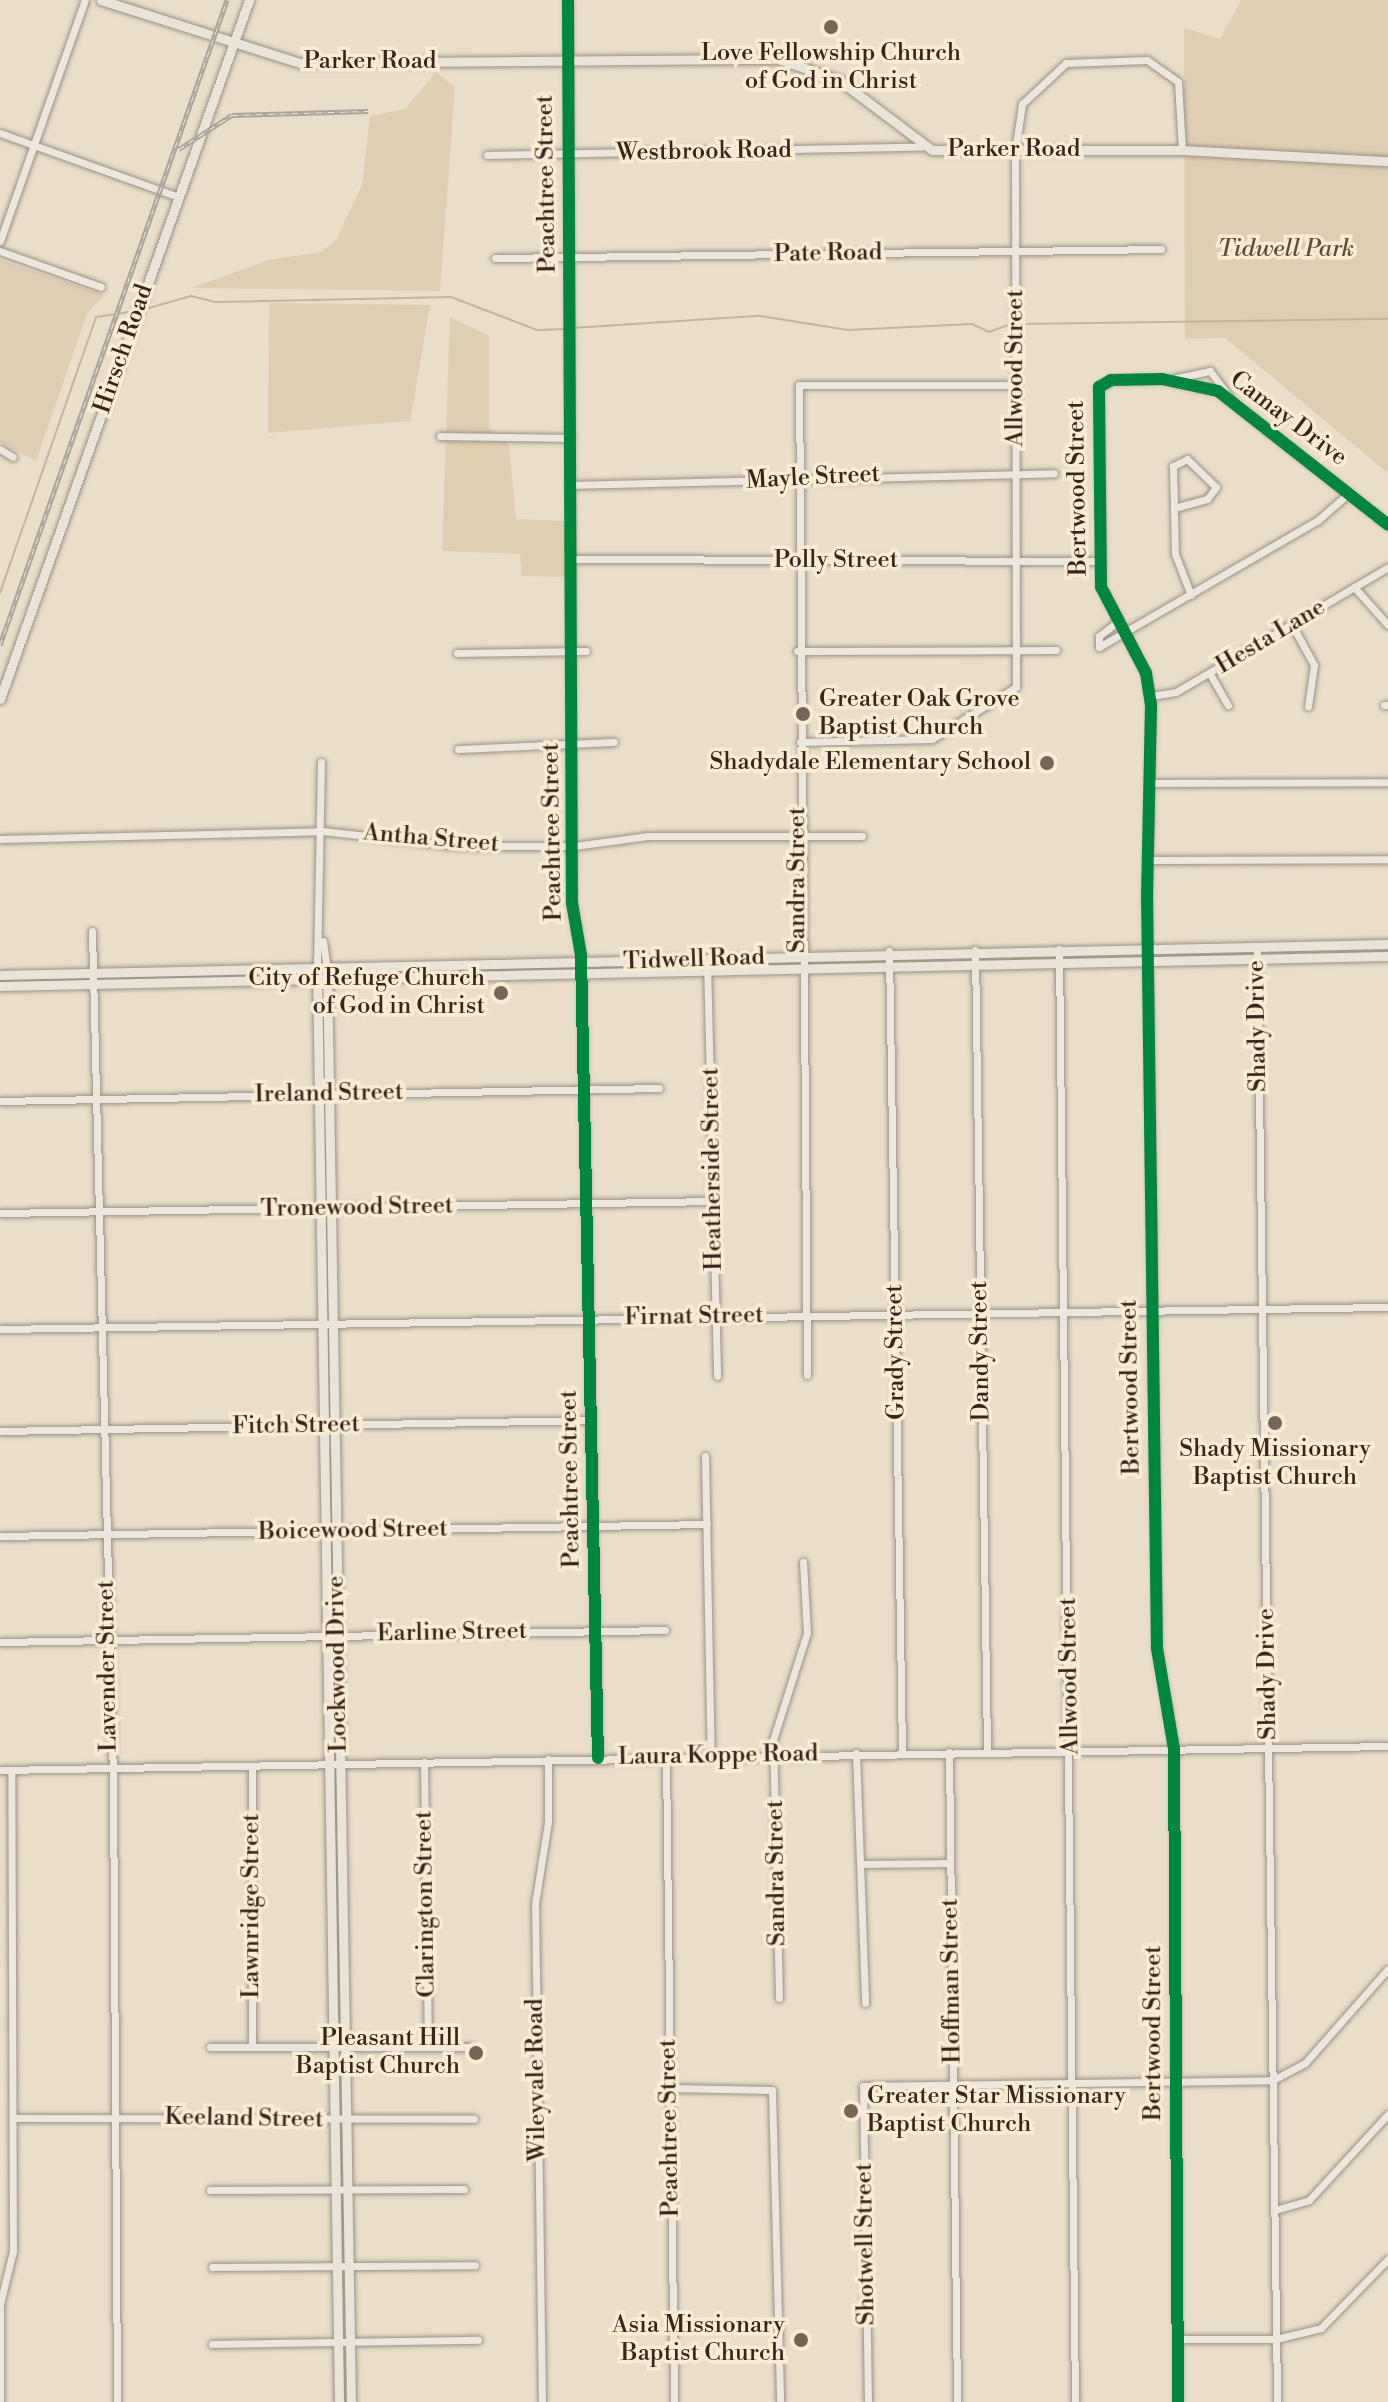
<!DOCTYPE html>
<style>
body{margin:0}
#map{position:relative;width:1388px;height:2402px;overflow:hidden;background:#eadec9;font-family:"Libre Bodoni",serif}
div>[style]{position:absolute}
.green>*{inset:0;background:#dfceb2}
.stream>*{height:2px;margin:-1px;padding:0 1px;transform-origin:1px;border-radius:1px;background:#c6b399}
.roads{filter:drop-shadow(0 0 2px #9b9285) drop-shadow(0 0 2px #9b9285)}
.minor>*{height:7px;margin:-3.5px;padding:0 3.5px;transform-origin:3.5px;border-radius:3.5px;background:#ede6dd}
.major>*{height:9px;margin:-4.5px;padding:0 4.5px;transform-origin:4.5px;border-radius:4.5px;background:#eae3d7}
.rail>*{height:5px;margin-top:-2.5px;transform-origin:0;background:repeating-linear-gradient(90deg,#faecd3 0 6px,#aca59c 0 12px);box-sizing:border-box;border-block:2px solid #aca59c}
.cycleway>*{height:12px;margin:-6px;padding:0 6px;transform-origin:6px;border-radius:6px;background:#00873e}
.dots>*{width:22px;height:22px;translate:-50% -50%;box-sizing:border-box;border:4px solid #faecd3;border-radius:50%}
span{translate:-50% -50%;white-space:nowrap;text-align:center;line-height:1.15;-webkit-text-stroke:7px #faecd3;paint-order:stroke}
.poi-label{font-size:24px;color:#37241a}
.left{translate:0 -50%;text-align:left}
.right{translate:-100% -50%;text-align:right}
.street-label{font-size:24px;color:#37241a}
.park-label{font-size:24px;color:#5f4b3c;font-style:italic}
</style>
<div id="map">
<div class="green">
<i style="clip-path:polygon(1241px 0,1388px 0,1388px 473px,1225px 338px,1185px 339px,1184px 28px,1220px 39px)"></i>
<i style="clip-path:polygon(436px 72px,455px 87px,440px 291px,191px 288px,269px 260px,321px 252px,336px 240px,362px 185px,370px 116px,405px 109px)"></i>
<i style="clip-path:polygon(0 260px,104px 295px,87px 314px,36px 461px,0 442px)"></i>
<i style="clip-path:polygon(269px 303px,430px 305px,410px 421px,268px 433px)"></i>
<i style="clip-path:polygon(450px 317px,489px 336px,489px 429px,509px 445px,516px 519px,564px 521px,569px 577px,522px 576px,520px 554px,442px 551px)"></i>
</div>
<div class="stream">
<i style="left:142px;top:310px;width:51px;rotate:-15.9deg"></i>
<i style="left:191px;top:296px;width:25px;rotate:14deg"></i>
<i style="left:215px;top:302px;width:236px;rotate:-1.2deg"></i>
<i style="left:451px;top:297px;width:92px;rotate:21deg"></i>
<i style="left:537px;top:330px;width:28px;rotate:-2deg"></i>
<i style="left:1018px;top:324px;width:370px;rotate:-0.8deg"></i>
<i style="left:572px;top:328px;width:188px;rotate:-3.7deg"></i>
<i style="left:760px;top:316px;width:89px;rotate:9deg"></i>
<i style="left:848px;top:330px;width:124px;rotate:-2.8deg"></i>
<i style="left:972px;top:324px;width:19px;rotate:25deg"></i>
<i style="left:989px;top:332px;width:23px;rotate:-20deg"></i>
<i style="left:0;top:593px;width:292px;rotate:-70.8deg"></i>
<i style="left:96px;top:317px;width:40px;rotate:-8.5deg"></i>
</div>
<div class="roads">
<div class="minor">
<i style="left:568px;top:0;width:903px;rotate:89.75deg"></i>
<i style="left:572px;top:903px;width:53px;rotate:80.2deg"></i>
<i style="left:581px;top:955px;width:803px;rotate:88.79deg"></i>
<i style="left:0;top:133px;width:187px;rotate:19.7deg"></i>
<i style="left:487px;top:155px;width:434px;rotate:-1.1deg"></i>
<i style="left:0;top:241px;width:256px;rotate:-70.6deg"></i>
<i style="left:0;top:251px;width:107px;rotate:19.6deg"></i>
<i style="left:495px;top:258px;width:666px;rotate:-0.77deg"></i>
<i style="left:1172px;top:379px;width:39px;rotate:-12deg"></i>
<i style="left:1210px;top:371px;width:31px;rotate:53deg"></i>
<i style="left:440px;top:436px;width:131px;rotate:0.9deg"></i>
<i style="left:0;top:449px;width:15px;rotate:32deg"></i>
<i style="left:572px;top:485px;width:482px;rotate:-1.4deg"></i>
<i style="left:1174px;top:508px;width:34px;rotate:-15deg"></i>
<i style="left:1207px;top:499px;width:15px;rotate:-53deg"></i>
<i style="left:1216px;top:487px;width:40px;rotate:-136deg"></i>
<i style="left:1187px;top:459px;width:16px;rotate:153deg"></i>
<i style="left:1173px;top:466px;width:42px;rotate:88.6deg"></i>
<i style="left:1174px;top:508px;width:46px;rotate:88.8deg"></i>
<i style="left:1175px;top:554px;width:44px;rotate:68.7deg"></i>
<i style="left:572px;top:559px;width:528px;rotate:0.22deg"></i>
<i style="left:1354px;top:587px;width:51px;rotate:48.2deg"></i>
<i style="left:1117px;top:622px;width:23px;rotate:142deg"></i>
<i style="left:1099px;top:636px;width:11px;rotate:90deg"></i>
<i style="left:1099px;top:647px;width:253px;rotate:-30.1deg"></i>
<i style="left:1318px;top:520px;width:41px;rotate:-41.1deg"></i>
<i style="left:1292px;top:625px;width:46px;rotate:61.2deg"></i>
<i style="left:1314px;top:665px;width:42px;rotate:98.1deg"></i>
<i style="left:797px;top:651px;width:259px;rotate:-0.2deg"></i>
<i style="left:457px;top:653px;width:129px;rotate:-0.9deg"></i>
<i style="left:1210px;top:674px;width:36px;rotate:60deg"></i>
<i style="left:1151px;top:696px;width:25px;rotate:-9deg"></i>
<i style="left:1176px;top:692px;width:246px;rotate:-30.5deg"></i>
<i style="left:1384px;top:705px;width:4px"></i>
<i style="left:800px;top:742px;width:132px;rotate:-1.3deg"></i>
<i style="left:932px;top:739px;width:99px;rotate:-31.8deg"></i>
<i style="left:1016px;top:687px;width:536px;rotate:-90.11deg"></i>
<i style="left:1015px;top:151px;width:48px;rotate:-81.5deg"></i>
<i style="left:1022px;top:104px;width:60px;rotate:-43deg"></i>
<i style="left:1066px;top:63px;width:81px;rotate:-2.1deg"></i>
<i style="left:1147px;top:60px;width:38px;rotate:35deg"></i>
<i style="left:1178px;top:82px;width:68px;rotate:86.6deg"></i>
<i style="left:458px;top:749px;width:156px;rotate:-2.6deg"></i>
<i style="left:1150px;top:783px;width:238px;rotate:-0.2deg"></i>
<i style="left:0;top:839px;width:322px;rotate:-1.4deg"></i>
<i style="left:322px;top:831px;width:137px;rotate:6.3deg"></i>
<i style="left:458px;top:846px;width:116px"></i>
<i style="left:574px;top:846px;width:75px;rotate:-7.7deg"></i>
<i style="left:648px;top:836px;width:214px"></i>
<i style="left:1152px;top:860px;width:236px;rotate:-0.2deg"></i>
<i style="left:92px;top:931px;width:847px;rotate:88.58deg"></i>
<i style="left:113px;top:1778px;width:624px;rotate:89.63deg"></i>
<i style="left:323px;top:941px;width:28px;rotate:82deg"></i>
<i style="left:1257px;top:946px;width:1456px;rotate:89.21deg"></i>
<i style="left:1059px;top:949px;width:1453px;rotate:89.37deg"></i>
<i style="left:975px;top:950px;width:801px;rotate:89.14deg"></i>
<i style="left:889px;top:951px;width:802px;rotate:89.07deg"></i>
<i style="left:707px;top:961px;width:415px;rotate:88.6deg"></i>
<i style="left:317px;top:969px;width:207px;rotate:-88.9deg"></i>
<i style="left:0;top:1101px;width:659px;rotate:-1.13deg"></i>
<i style="left:0;top:1213px;width:713px;rotate:-0.96deg"></i>
<i style="left:0;top:1329px;width:1388px;rotate:-0.91deg"></i>
<i style="left:807px;top:1375px;width:990px;rotate:-90.46deg"></i>
<i style="left:799px;top:385px;width:217px"></i>
<i style="left:0;top:1431px;width:591px;rotate:-1.07deg"></i>
<i style="left:705px;top:1456px;width:300px;rotate:88.9deg"></i>
<i style="left:0;top:1536px;width:707px;rotate:-0.97deg"></i>
<i style="left:0;top:1642px;width:665px;rotate:-1.03deg"></i>
<i style="left:949px;top:1752px;width:650px;rotate:89.29deg"></i>
<i style="left:856px;top:1753px;width:250px;rotate:87.9deg"></i>
<i style="left:666px;top:1757px;width:645px;rotate:89.29deg"></i>
<i style="left:424px;top:1762px;width:284px;rotate:89.2deg"></i>
<i style="left:252px;top:1766px;width:280px;rotate:90deg"></i>
<i style="left:0;top:1770px;width:1388px;rotate:-0.99deg"></i>
<i style="left:863px;top:1864px;width:87px;rotate:-0.7deg"></i>
<i style="left:779px;top:1998px;width:258px;rotate:-91.3deg"></i>
<i style="left:773px;top:1740px;width:112px;rotate:-72.4deg"></i>
<i style="left:807px;top:1633px;width:71px;rotate:-93.2deg"></i>
<i style="left:210px;top:2047px;width:261px"></i>
<i style="left:670px;top:2088px;width:102px;rotate:1.1deg"></i>
<i style="left:772px;top:2090px;width:312px;rotate:88.5deg"></i>
<i style="left:13px;top:2118px;width:461px;rotate:0.1deg"></i>
<i style="left:210px;top:2190px;width:254px;rotate:-0.2deg"></i>
<i style="left:1275px;top:2210px;width:35px;rotate:-16deg"></i>
<i style="left:1309px;top:2200px;width:117px;rotate:-47.4deg"></i>
<i style="left:212px;top:2267px;width:263px;rotate:-0.4deg"></i>
<i style="left:1178px;top:2339px;width:98px"></i>
<i style="left:1276px;top:2339px;width:46px;rotate:-13.7deg"></i>
<i style="left:1321px;top:2328px;width:96px;rotate:-45.8deg"></i>
<i style="left:212px;top:2344px;width:266px;rotate:-0.9deg"></i>
<i style="left:0;top:2402px;width:98px;rotate:-90deg"></i>
<i style="left:0;top:2304px;width:55px;rotate:-76.2deg"></i>
<i style="left:13px;top:2251px;width:481px;rotate:-90.2deg"></i>
<i style="left:542px;top:2402px;width:498px;rotate:-90.8deg"></i>
<i style="left:535px;top:1904px;width:83px;rotate:-81deg"></i>
<i style="left:548px;top:1822px;width:63px;rotate:-90deg"></i>
<i style="left:868px;top:2402px;width:316px;rotate:-90.9deg"></i>
<i style="left:863px;top:2086px;width:410px;rotate:-0.8deg"></i>
<i style="left:1273px;top:2080px;width:36px;rotate:-28deg"></i>
<i style="left:1305px;top:2063px;width:125px;rotate:-48.6deg"></i>
<i style="left:1178px;top:2402px;width:653px;rotate:-90.35deg"></i>
<i style="left:1174px;top:1749px;width:102px;rotate:-99.6deg"></i>
<i style="left:1157px;top:1648px;width:751px;rotate:-90.76deg"></i>
<i style="left:1147px;top:897px;width:192px;rotate:-88.8deg"></i>
<i style="left:1151px;top:705px;width:32px;rotate:-99deg"></i>
<i style="left:1146px;top:673px;width:97px;rotate:-117.6deg"></i>
<i style="left:1101px;top:587px;width:200px;rotate:-90.6deg"></i>
<i style="left:1099px;top:387px;width:14px;rotate:-30deg"></i>
<i style="left:1111px;top:380px;width:51px;rotate:-1.1deg"></i>
<i style="left:1162px;top:379px;width:57px;rotate:12.1deg"></i>
<i style="left:1218px;top:391px;width:216px;rotate:38.2deg"></i>
</div>
<div class="major">
<i style="left:101px;top:0;width:209px;rotate:17.6deg"></i>
<i style="left:300px;top:63px;width:478px;rotate:-0.5deg"></i>
<i style="left:778px;top:59px;width:65px;rotate:19deg"></i>
<i style="left:839px;top:80px;width:116px;rotate:37deg"></i>
<i style="left:932px;top:150px;width:250px"></i>
<i style="left:1182px;top:150px;width:206px;rotate:3.1deg"></i>
<i style="left:0;top:699px;width:742px;rotate:-70.39deg"></i>
<i style="left:317px;top:969px;width:1433px;rotate:89.12deg"></i>
<i style="left:327px;top:969px;width:1433px;rotate:89.04deg"></i>
<i style="left:0;top:975px;width:1388px;rotate:-1.28deg"></i>
<i style="left:0;top:986px;width:1388px;rotate:-1.24deg"></i>
</div>
</div>
<div class="rail">
<i style="left:179px;top:149px;width:63px;rotate:-32.7deg"></i>
<i style="left:232px;top:115px;width:136px;rotate:-1.7deg"></i>
<i style="left:0;top:645px;width:684px;rotate:-70.61deg"></i>
</div>
<div class="cycleway">
<i style="left:568px;top:0;width:903px;rotate:89.75deg"></i>
<i style="left:572px;top:903px;width:53px;rotate:80.2deg"></i>
<i style="left:581px;top:955px;width:803px;rotate:88.79deg"></i>
<i style="left:1178px;top:2402px;width:653px;rotate:-90.35deg"></i>
<i style="left:1174px;top:1749px;width:102px;rotate:-99.6deg"></i>
<i style="left:1157px;top:1648px;width:751px;rotate:-90.76deg"></i>
<i style="left:1147px;top:897px;width:192px;rotate:-88.8deg"></i>
<i style="left:1151px;top:705px;width:32px;rotate:-99deg"></i>
<i style="left:1146px;top:673px;width:97px;rotate:-117.6deg"></i>
<i style="left:1101px;top:587px;width:200px;rotate:-90.6deg"></i>
<i style="left:1099px;top:387px;width:14px;rotate:-30deg"></i>
<i style="left:1111px;top:380px;width:51px;rotate:-1.1deg"></i>
<i style="left:1162px;top:379px;width:57px;rotate:12.1deg"></i>
<i style="left:1218px;top:391px;width:216px;rotate:38.2deg"></i>
</div>
<div class="dots">
<i style="left:831px;top:27px;background:#766557"></i>
<i style="left:803px;top:714px;background:#766557"></i>
<i style="left:1047px;top:763px;background:#766557"></i>
<i style="left:501px;top:993px;background:#766557"></i>
<i style="left:1275px;top:1423px;background:#766557"></i>
<i style="left:476px;top:2053px;background:#766557"></i>
<i style="left:851px;top:2111px;background:#766557"></i>
<i style="left:801px;top:2340px;background:#766557"></i>
</div>
<div class="poi-label">
<span style="left:831px;top:68px">Love Fellowship Church<br>of God in Christ</span>
<span class="left" style="left:819px;top:714px">Greater Oak Grove<br>Baptist Church</span>
<span class="right" style="left:1031px;top:763px">Shadydale Elementary School</span>
<span class="right" style="left:485px;top:993px">City of Refuge Church<br>of God in Christ</span>
<span style="left:1275px;top:1464px">Shady Missionary<br>Baptist Church</span>
<span class="right" style="left:460px;top:2053px">Pleasant Hill<br>Baptist Church</span>
<span class="left" style="left:867px;top:2111px">Greater Star Missionary<br>Baptist Church</span>
<span class="right" style="left:785px;top:2340px">Asia Missionary<br>Baptist Church</span>
</div>
<div class="street-label">
<span style="left:370px;top:62px">Parker Road</span>
<span style="left:1014px;top:150px">Parker Road</span>
<span style="left:704px;top:152px;rotate:-1deg">Westbrook Road</span>
<span style="left:547px;top:184px;rotate:-91deg">Peachtree Street</span>
<span style="left:828px;top:254px;rotate:-1deg">Pate Road</span>
<span style="left:124px;top:349px;rotate:-71deg">Hirsch Road</span>
<span style="left:1016px;top:368px;rotate:-90deg">Allwood Street</span>
<span style="left:1288px;top:419px;rotate:37deg">Camay Drive</span>
<span style="left:813px;top:478px;rotate:-3deg">Mayle Street</span>
<span style="left:1078px;top:488px;rotate:-91deg">Bertwood Street</span>
<span style="left:836px;top:561px">Polly Street</span>
<span style="left:1271px;top:637px;rotate:-31deg">Hesta Lane</span>
<span style="left:553px;top:832px;rotate:-91deg">Peachtree Street</span>
<span style="left:431px;top:839px;rotate:5deg">Antha Street</span>
<span style="left:798px;top:880px;rotate:-90deg">Sandra Street</span>
<span style="left:694px;top:960px;rotate:-2deg">Tidwell Road</span>
<span style="left:1258px;top:1026px;rotate:-91deg">Shady Drive</span>
<span style="left:329px;top:1094px;rotate:-1deg">Ireland Street</span>
<span style="left:713px;top:1169px;rotate:-91deg">Heatherside Street</span>
<span style="left:357px;top:1208px;rotate:-1deg">Tronewood Street</span>
<span style="left:694px;top:1317px;rotate:-1deg">Firnat Street</span>
<span style="left:981px;top:1351px;rotate:-91deg">Dandy Street</span>
<span style="left:896px;top:1352px;rotate:-91deg">Grady Street</span>
<span style="left:1131px;top:1387px;rotate:-91deg">Bertwood Street</span>
<span style="left:296px;top:1426px;rotate:-1deg">Fitch Street</span>
<span style="left:571px;top:1479px;rotate:-91deg">Peachtree Street</span>
<span style="left:353px;top:1531px;rotate:-1deg">Boicewood Street</span>
<span style="left:452px;top:1633px;rotate:-1deg">Earline Street</span>
<span style="left:338px;top:1664px;rotate:-91deg">Lockwood Drive</span>
<span style="left:108px;top:1666px;rotate:-91deg">Lavender Street</span>
<span style="left:1268px;top:1674px;rotate:-91deg">Shady Drive</span>
<span style="left:1070px;top:1676px;rotate:-91deg">Allwood Street</span>
<span style="left:718px;top:1756px;rotate:-1deg">Laura Koppe Road</span>
<span style="left:777px;top:1873px;rotate:-91deg">Sandra Street</span>
<span style="left:426px;top:1904px;rotate:-91deg">Clarington Street</span>
<span style="left:252px;top:1906px;rotate:-90deg">Lawnridge Street</span>
<span style="left:952px;top:1981px;rotate:-91deg">Hoffman Street</span>
<span style="left:1154px;top:2033px;rotate:-90deg">Bertwood Street</span>
<span style="left:537px;top:2080px;rotate:-91deg">Wileyvale Road</span>
<span style="left:244px;top:2119px;rotate:1deg">Keeland Street</span>
<span style="left:670px;top:2128px;rotate:-91deg">Peachtree Street</span>
<span style="left:866px;top:2244px;rotate:-91deg">Shotwell Street</span>
</div>
<div class="park-label">
<span style="left:1286px;top:250px">Tidwell Park</span>
</div>
</div>
